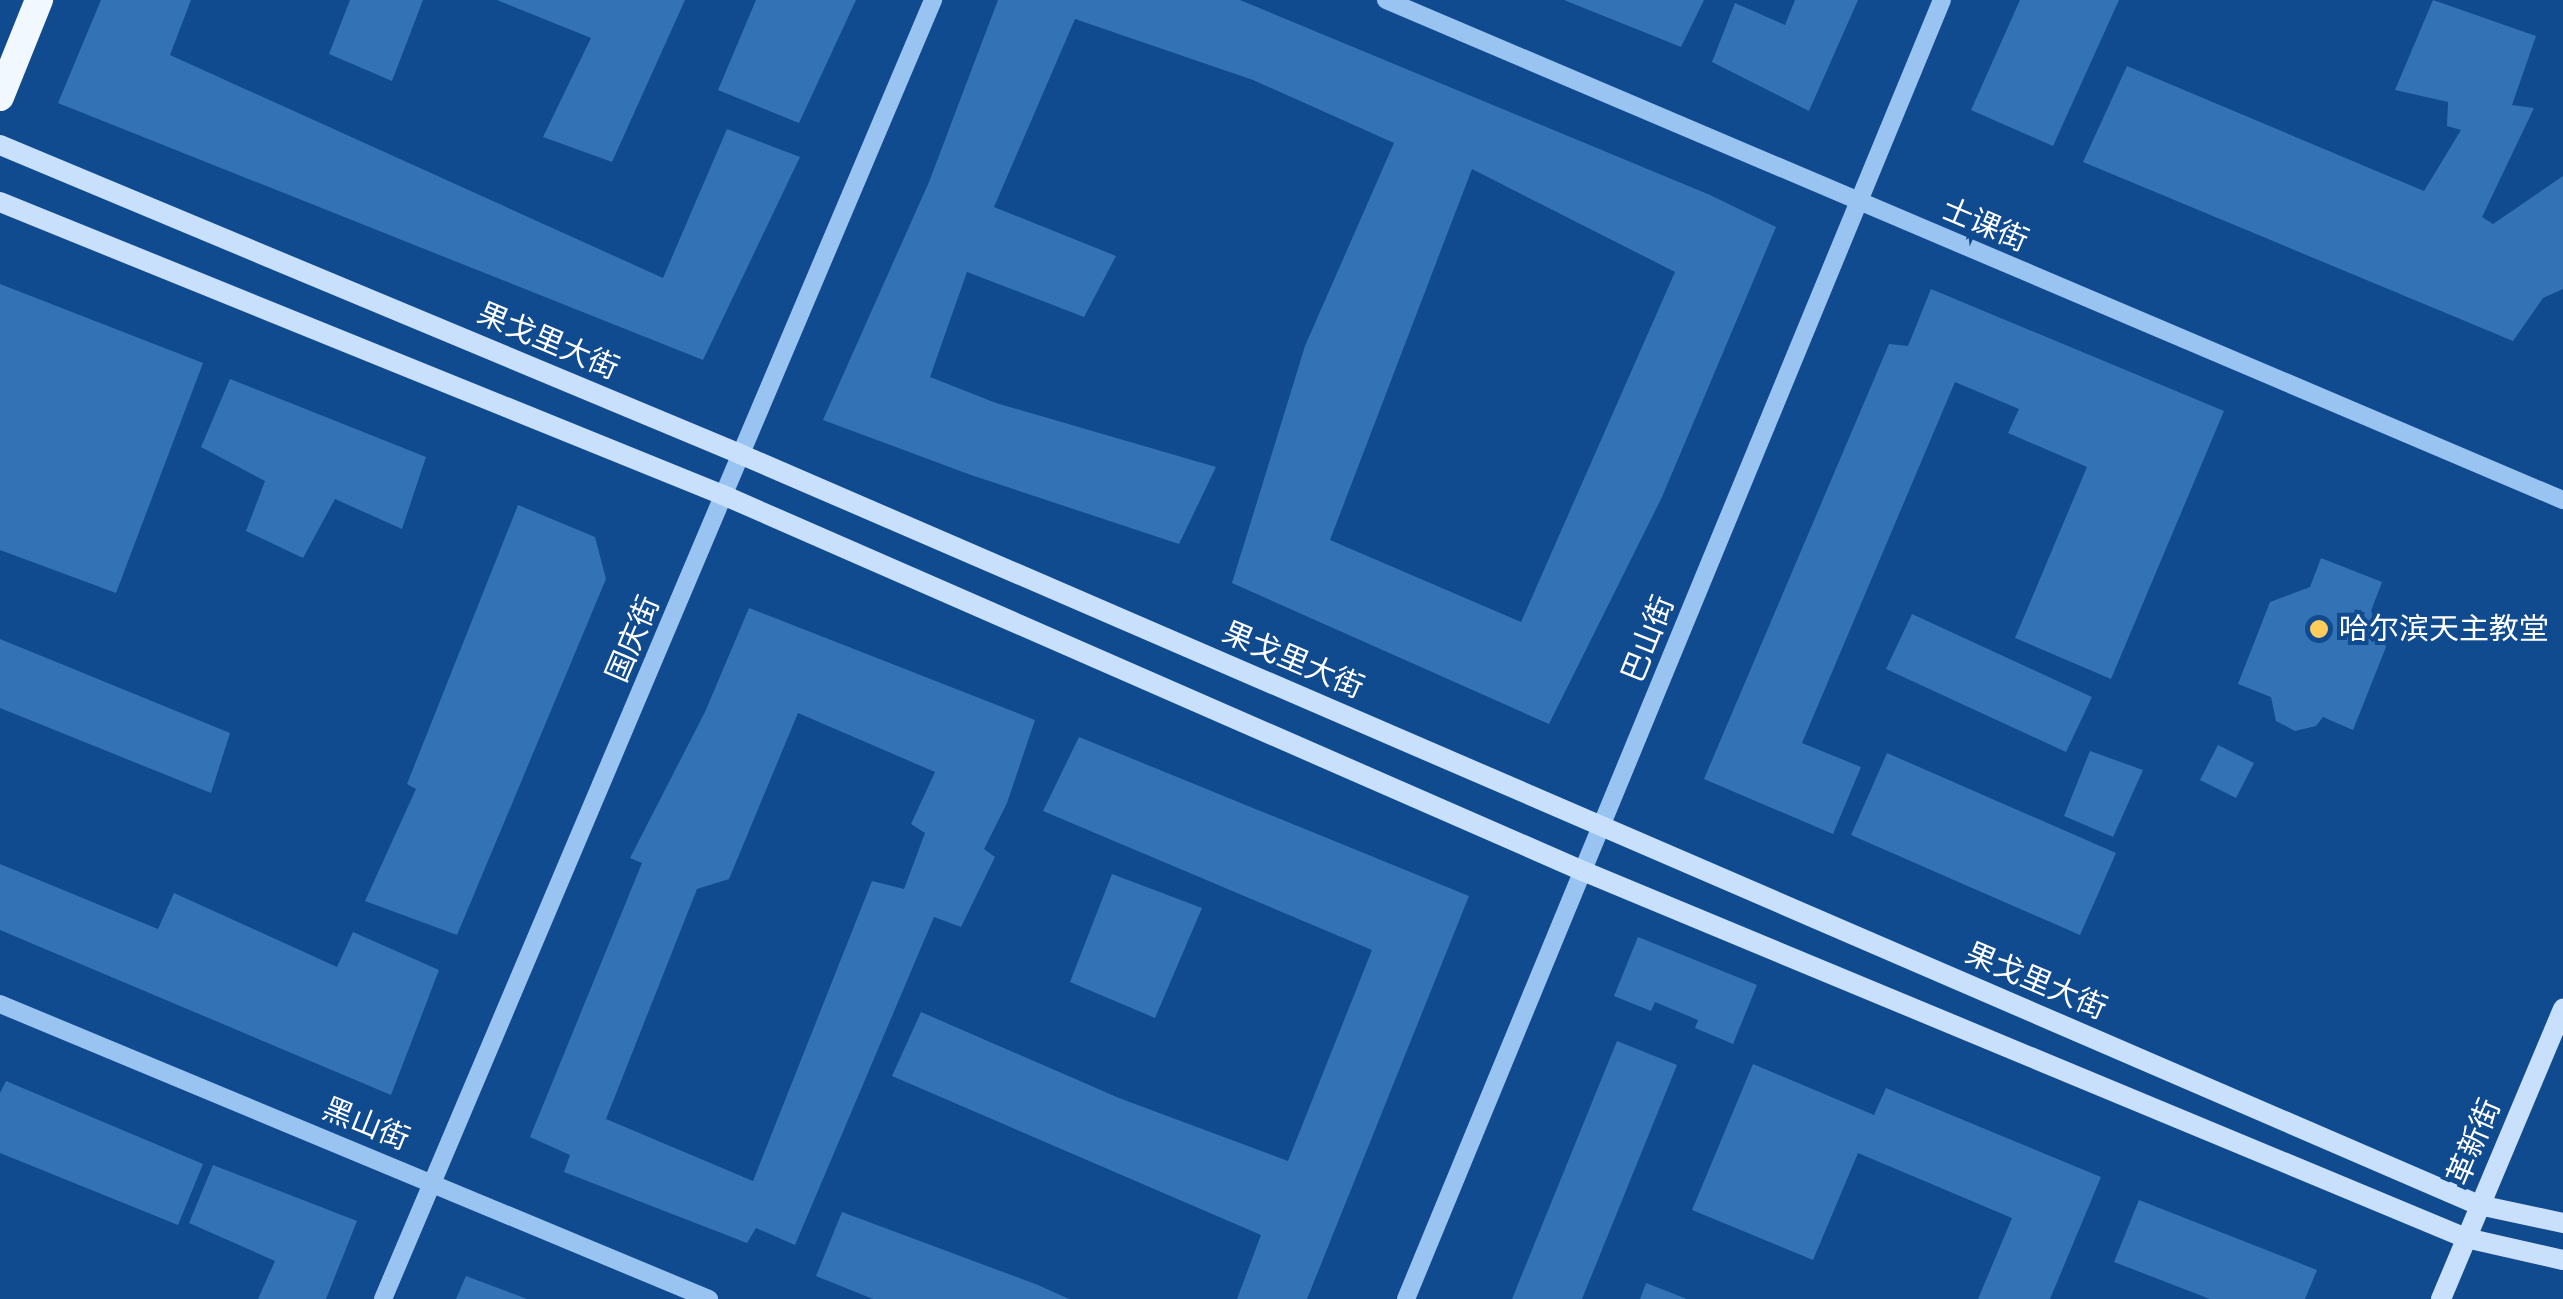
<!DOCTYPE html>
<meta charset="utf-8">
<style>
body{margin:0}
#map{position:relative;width:2563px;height:1299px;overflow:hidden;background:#104a8f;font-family:Raleway,"Noto Sans SC",sans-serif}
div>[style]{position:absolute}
.building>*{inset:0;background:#3472b6}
.tertiary>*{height:18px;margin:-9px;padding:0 9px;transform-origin:9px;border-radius:9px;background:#99c4f2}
.secondary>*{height:20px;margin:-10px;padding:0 10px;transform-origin:10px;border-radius:10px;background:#c8e0fc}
.trunk>*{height:28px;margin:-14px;padding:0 14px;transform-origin:14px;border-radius:14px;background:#f2f8ff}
.dots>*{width:28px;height:28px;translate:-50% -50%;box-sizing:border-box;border:5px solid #104a8f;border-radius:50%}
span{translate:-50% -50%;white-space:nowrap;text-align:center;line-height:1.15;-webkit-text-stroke:8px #104a8f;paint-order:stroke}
.street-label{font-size:30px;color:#fff}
.poi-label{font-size:30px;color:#fff}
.left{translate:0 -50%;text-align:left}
</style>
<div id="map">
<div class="building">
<i style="clip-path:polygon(101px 0,191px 0,170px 55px,663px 278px,727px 129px,800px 157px,703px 360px,58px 103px)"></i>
<i style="clip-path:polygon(350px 0,423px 0,392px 81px,329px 54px)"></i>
<i style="clip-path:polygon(497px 0,685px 0,612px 162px,543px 137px,591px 38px)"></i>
<i style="clip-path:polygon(756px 0,856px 0,799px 123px,718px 90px)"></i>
<i style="clip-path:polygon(evenodd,998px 0,1240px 0,1710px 195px,1776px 227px,1662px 497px,1549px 724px,1232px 583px,1305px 346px,1394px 143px,1253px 80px,1075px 19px,994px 207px,1116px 256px,1084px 317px,967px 272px,930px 377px,996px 403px,1216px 467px,1179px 544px,971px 475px,823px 420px,929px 182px,998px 0,1472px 169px,1675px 272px,1521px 622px,1330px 540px,1472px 169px)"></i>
<i style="clip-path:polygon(1564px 0,1704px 0,1681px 47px)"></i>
<i style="clip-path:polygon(1795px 0,1858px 0,1809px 111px,1712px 62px,1735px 3px,1785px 25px)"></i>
<i style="clip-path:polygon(2020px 0,2119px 0,2053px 146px,1971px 110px)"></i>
<i style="clip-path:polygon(2433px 0,2536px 36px,2512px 105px,2534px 108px,2482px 217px,2493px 224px,2563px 176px,2563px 289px,2543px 298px,2513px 341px,2083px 162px,2127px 66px,2424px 191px,2461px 130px,2447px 126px,2448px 102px,2395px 90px)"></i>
<i style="clip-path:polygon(0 284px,203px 363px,116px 593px,0 550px)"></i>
<i style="clip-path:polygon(1931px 289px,2224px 411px,2111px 679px,2015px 638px,2087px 467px,2008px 433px,2019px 409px,1955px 382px,1802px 743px,1861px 767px,1833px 834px,1704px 779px,1889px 344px,1908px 346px)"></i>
<i style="clip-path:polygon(230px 379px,426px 457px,402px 529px,335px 499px,303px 558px,246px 531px,265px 481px,201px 447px)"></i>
<i style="clip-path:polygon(518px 505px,595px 537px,606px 579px,457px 935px,365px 901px,416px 789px,407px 784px)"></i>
<i style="clip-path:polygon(2321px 558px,2382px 582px,2371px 611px,2386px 647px,2353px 730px,2323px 717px,2316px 726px,2295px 731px,2276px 721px,2271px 697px,2238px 684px,2270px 602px,2310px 587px)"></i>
<i style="clip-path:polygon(evenodd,749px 608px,1035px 720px,1007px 803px,984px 849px,995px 857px,961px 927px,934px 917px,795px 1245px,756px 1228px,747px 1243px,564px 1172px,570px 1155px,530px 1137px,642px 863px,630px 858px,705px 712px,749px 608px,798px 713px,935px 772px,911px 824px,925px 833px,904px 889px,872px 881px,753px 1181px,606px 1119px,697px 889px,729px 879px,798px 713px)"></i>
<i style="clip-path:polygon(1912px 614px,2092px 697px,2066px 752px,1886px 669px)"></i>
<i style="clip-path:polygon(0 639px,230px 733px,211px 793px,0 708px)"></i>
<i style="clip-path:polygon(1079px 737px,1469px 896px,1307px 1299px,1237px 1299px,1261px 1235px,892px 1076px,921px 1012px,1119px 1098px,1288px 1161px,1372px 950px,1043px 811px)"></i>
<i style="clip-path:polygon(2218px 745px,2254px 763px,2236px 798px,2200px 780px)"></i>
<i style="clip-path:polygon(2090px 751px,2143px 770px,2113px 837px,2064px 816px)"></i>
<i style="clip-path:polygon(1887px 753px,2116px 853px,2080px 935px,1851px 835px)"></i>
<i style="clip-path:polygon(0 864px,158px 929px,174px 893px,337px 967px,353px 932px,439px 970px,391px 1095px,0 930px)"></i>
<i style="clip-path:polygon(1112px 874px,1202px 908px,1155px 1018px,1070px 982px)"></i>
<i style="clip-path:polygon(1638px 937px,1757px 985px,1733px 1044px,1695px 1028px,1698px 1020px,1655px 1002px,1651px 1011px,1614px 996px)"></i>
<i style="clip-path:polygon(1617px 1041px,1677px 1065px,1582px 1299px,1512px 1299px)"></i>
<i style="clip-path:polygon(1753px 1064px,1874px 1115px,1886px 1088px,2101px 1177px,2050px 1299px,1978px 1299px,2012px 1218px,1858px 1153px,1813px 1260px,1692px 1210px)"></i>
<i style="clip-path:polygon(6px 1081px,203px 1164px,178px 1225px,0 1153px,0 1093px)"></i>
<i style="clip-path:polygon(213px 1165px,357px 1221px,326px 1299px,258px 1299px,275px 1261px,189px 1223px)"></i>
<i style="clip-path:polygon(2139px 1200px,2317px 1270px,2305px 1299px,2210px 1299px,2114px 1262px)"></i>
<i style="clip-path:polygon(842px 1212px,1038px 1285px,1069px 1299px,873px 1299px,816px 1276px)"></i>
<i style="clip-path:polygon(466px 1276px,527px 1299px,456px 1299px)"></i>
<i style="clip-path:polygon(1646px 1283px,1687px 1299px,1640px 1299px)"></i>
</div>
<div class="tertiary">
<i style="left:1386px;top:0;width:1279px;rotate:23.02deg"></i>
<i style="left:0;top:1004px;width:768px;rotate:22.59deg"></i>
<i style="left:383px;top:1299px;width:1411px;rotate:-67.05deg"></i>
<i style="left:1406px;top:1299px;width:1405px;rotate:-67.58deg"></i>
</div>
<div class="secondary">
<i style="left:0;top:145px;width:802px;rotate:22.66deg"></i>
<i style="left:740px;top:454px;width:1894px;rotate:23.36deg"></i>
<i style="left:2479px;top:1205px;width:86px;rotate:12.1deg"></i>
<i style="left:0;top:202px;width:780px;rotate:22.06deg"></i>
<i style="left:723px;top:495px;width:939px;rotate:23.62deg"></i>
<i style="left:1583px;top:871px;width:956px;rotate:22.57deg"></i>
<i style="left:2466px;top:1238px;width:99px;rotate:12.8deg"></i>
<i style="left:2441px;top:1299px;width:315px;rotate:-67.2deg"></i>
</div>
<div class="trunk">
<i style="left:0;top:97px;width:105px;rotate:-68.1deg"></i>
</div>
<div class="dots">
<i style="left:2319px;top:629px;background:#ffcc5b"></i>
</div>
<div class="street-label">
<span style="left:1985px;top:225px;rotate:23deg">士课街</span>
<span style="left:548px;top:341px;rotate:23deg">果戈里大街</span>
<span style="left:633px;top:639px;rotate:-67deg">国庆街</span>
<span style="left:1648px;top:639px;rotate:-68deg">巴山街</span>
<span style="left:1293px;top:660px;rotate:23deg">果戈里大街</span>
<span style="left:2036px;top:981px;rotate:23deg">果戈里大街</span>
<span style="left:366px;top:1124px;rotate:22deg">黑山街</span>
<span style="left:2474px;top:1142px;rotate:-67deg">革新街</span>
</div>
<div class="poi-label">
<span class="left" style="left:2339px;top:629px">哈尔滨天主教堂</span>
</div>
</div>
